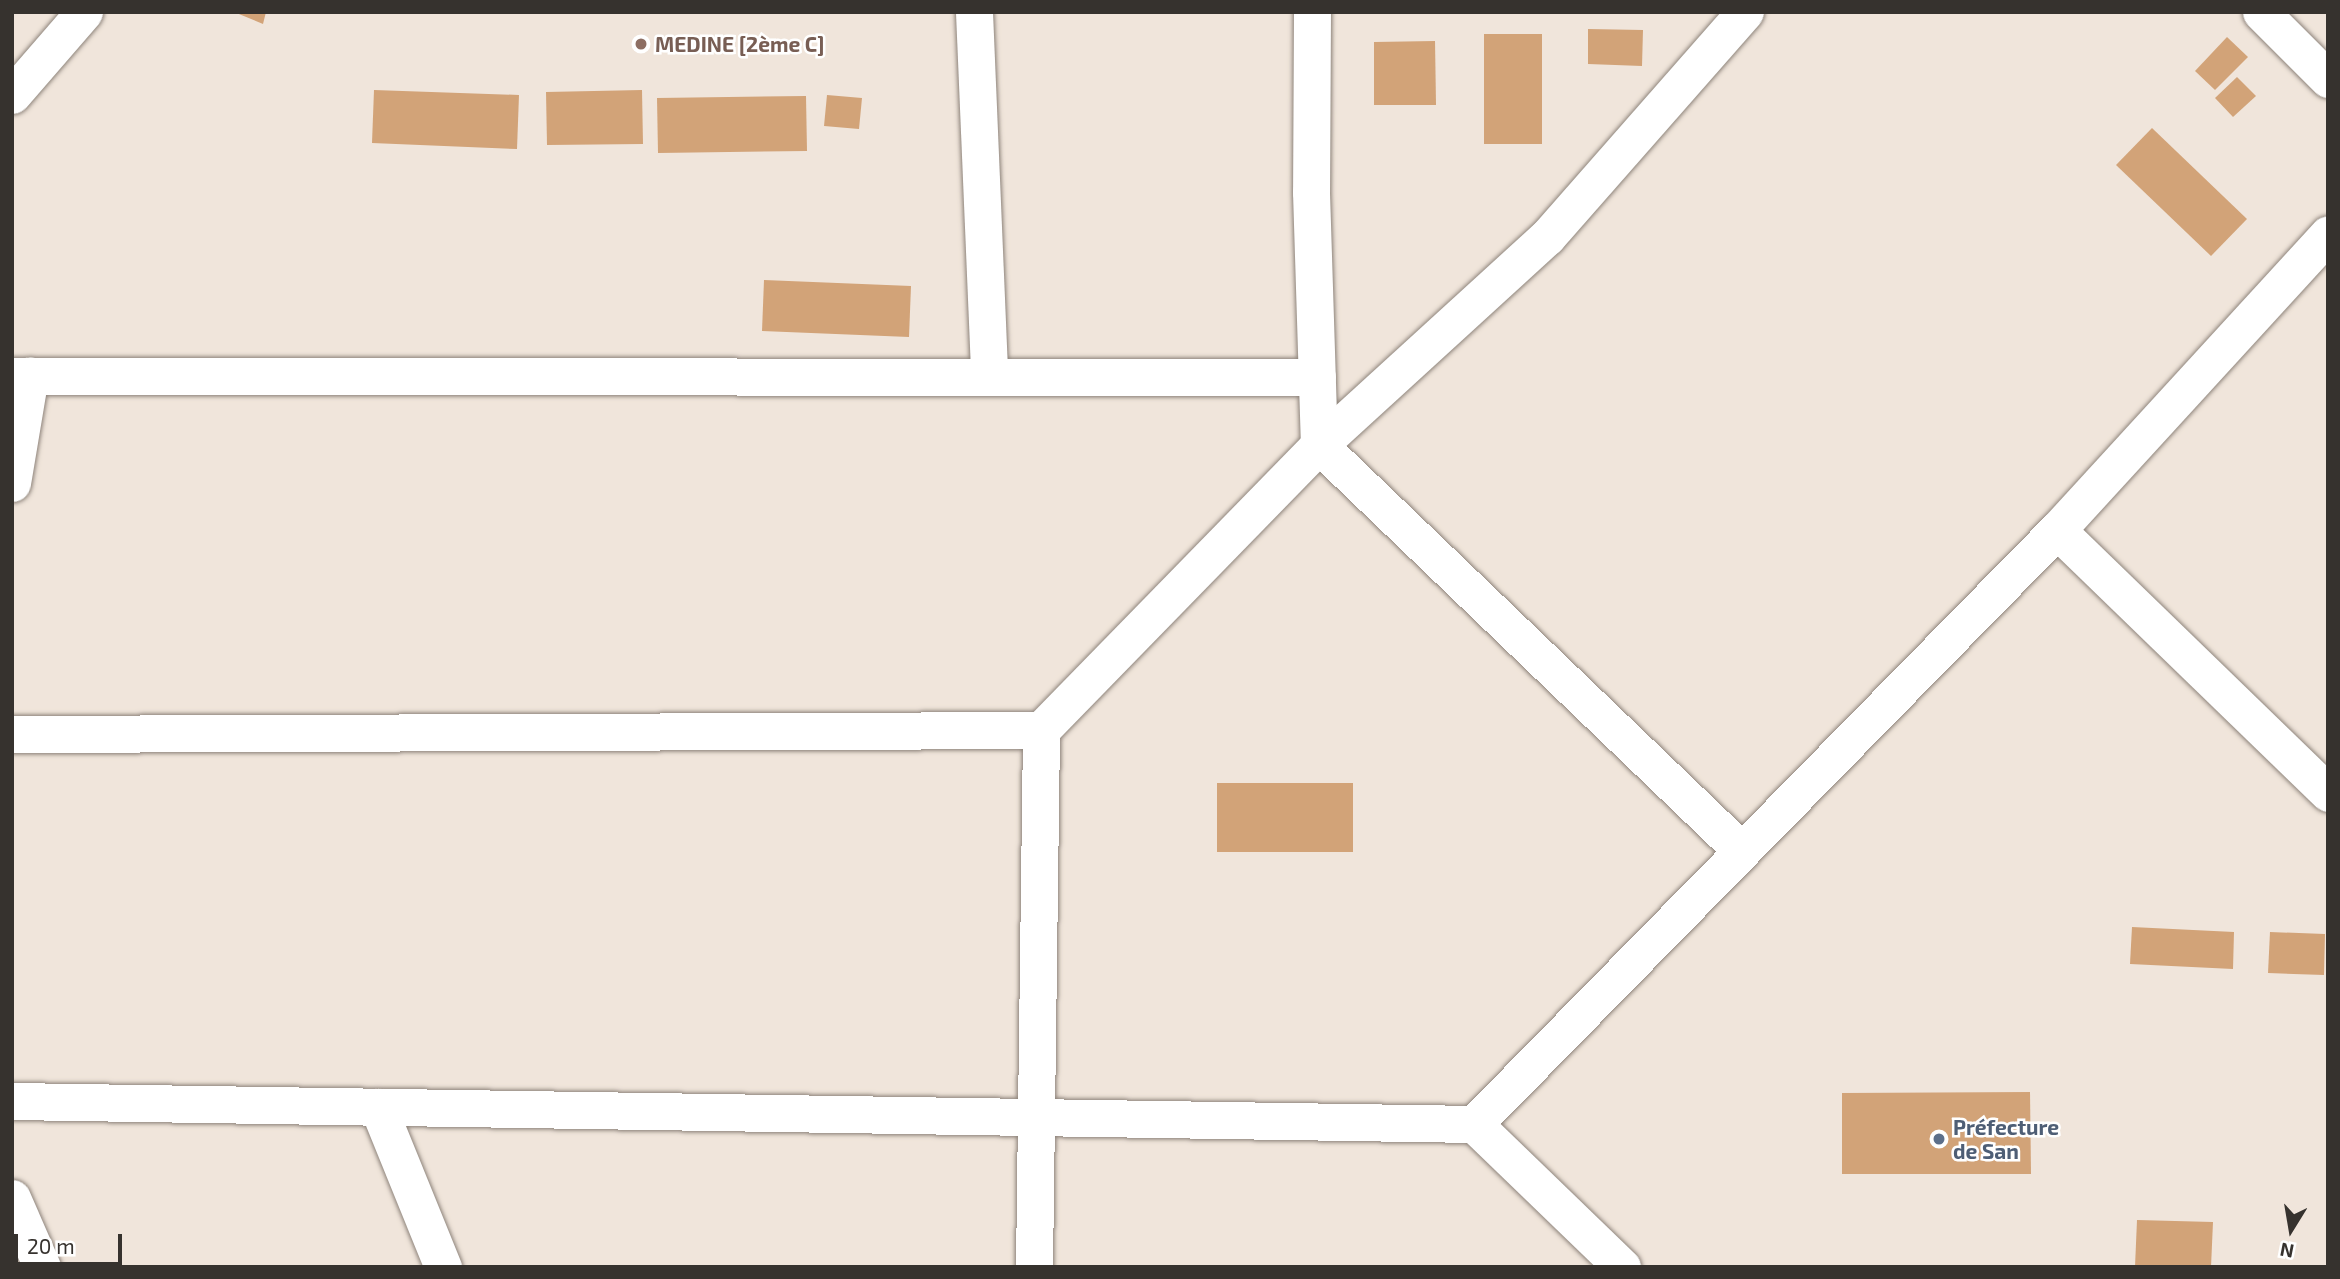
<!DOCTYPE html>
<meta charset="utf-8">
<style>
body{margin:0}
#map{position:relative;width:2340px;height:1279px;overflow:hidden;background:#f0e5db;font-family:"Exo 2",sans-serif}
div>[style]{position:absolute}
.building>*{inset:0;background:#d2a378}
.roads{filter:drop-shadow(0 0 2px #8e847b) drop-shadow(0 0 2px #8e847b)}
.street>*{height:37px;margin:-18.5px;padding:0 18.5px;transform-origin:18.5px;border-radius:18.5px;background:#fff}
.dots>*{width:19px;height:19px;translate:-50% -50%;box-sizing:border-box;border:4px solid #fff;border-radius:50%}
span{translate:-50% -50%;white-space:nowrap;text-align:center;line-height:1.15;-webkit-text-stroke:5px #fff;paint-order:stroke}
.education-label{font-size:21px;color:#785e54;font-weight:700}
.left{translate:0 -50%;text-align:left}
.service-label{font-size:21px;color:#4e5e75;font-weight:700}
.frame{position:absolute;inset:0;border:14px solid #36322e;pointer-events:none}
.north{position:absolute;left:2256px;top:1195px;width:70px;height:70px;-webkit-text-stroke:5px #fff;paint-order:stroke;rotate:191deg;font-size:19px;font-weight:700;line-height:28px;text-align:center;color:#36322e}
.north::after{content:'';display:block;margin:auto;width:24px;height:32px;background:#36322e;clip-path:polygon(50% 0,100% 100%,50% 72%,0 100%)}
.scale{position:absolute;left:14px;top:1234px;width:108px;height:32px;box-sizing:border-box;border:4px solid #36322e;border-top:0;padding-left:9px;font-size:21px;line-height:24px;white-space:nowrap;color:#36322e;-webkit-text-stroke:5px #fff;paint-order:stroke}
</style>
<div id="map">
<div class="building">
<i style="clip-path:polygon(234px 12px,266px 12px,263px 24px)"></i>
<i style="clip-path:polygon(1588px 29px,1643px 30px,1642px 66px,1588px 64px)"></i>
<i style="clip-path:polygon(1484px 34px,1542px 34px,1542px 144px,1484px 144px)"></i>
<i style="clip-path:polygon(2227px 37px,2248px 57px,2215px 90px,2195px 71px)"></i>
<i style="clip-path:polygon(1435px 41px,1436px 105px,1374px 105px,1374px 42px)"></i>
<i style="clip-path:polygon(2237px 77px,2256px 96px,2233px 117px,2215px 98px)"></i>
<i style="clip-path:polygon(374px 90px,519px 95px,517px 149px,372px 143px)"></i>
<i style="clip-path:polygon(642px 90px,643px 144px,547px 145px,546px 92px)"></i>
<i style="clip-path:polygon(827px 95px,862px 98px,859px 129px,824px 126px)"></i>
<i style="clip-path:polygon(806px 96px,807px 151px,658px 153px,657px 98px)"></i>
<i style="clip-path:polygon(2152px 128px,2247px 219px,2211px 256px,2116px 165px)"></i>
<i style="clip-path:polygon(764px 280px,911px 286px,909px 337px,762px 331px)"></i>
<i style="clip-path:polygon(1217px 783px,1353px 783px,1353px 852px,1217px 852px)"></i>
<i style="clip-path:polygon(2132px 927px,2234px 932px,2233px 969px,2130px 964px)"></i>
<i style="clip-path:polygon(2270px 932px,2325px 934px,2324px 975px,2268px 973px)"></i>
<i style="clip-path:polygon(2030px 1092px,2031px 1174px,1842px 1174px,1842px 1093px)"></i>
<i style="clip-path:polygon(2137px 1220px,2213px 1222px,2211px 1267px,2135px 1267px)"></i>
</div>
<div class="roads">
<div class="street">
<i style="left:974px;top:12px;width:363px;rotate:87.6deg"></i>
<i style="left:1312px;top:12px;width:180px;rotate:90.3deg"></i>
<i style="left:1311px;top:192px;width:253px;rotate:88.2deg"></i>
<i style="left:1319px;top:445px;width:586px;rotate:43.83deg"></i>
<i style="left:2261px;top:12px;width:95px;rotate:45deg"></i>
<i style="left:12px;top:95px;width:110px;rotate:-49.1deg"></i>
<i style="left:12px;top:376px;width:1305px;rotate:0.04deg"></i>
<i style="left:12px;top:483px;width:109px;rotate:-80.5deg"></i>
<i style="left:2057px;top:530px;width:378px;rotate:44.1deg"></i>
<i style="left:12px;top:734px;width:1029px;rotate:-0.22deg"></i>
<i style="left:12px;top:1101px;width:1462px;rotate:0.9deg"></i>
<i style="left:1474px;top:1124px;width:206px;rotate:44deg"></i>
<i style="left:378px;top:1107px;width:173px;rotate:67.9deg"></i>
<i style="left:1474px;top:1124px;width:832px;rotate:-45.54deg"></i>
<i style="left:2057px;top:530px;width:401px;rotate:-47.5deg"></i>
<i style="left:12px;top:1198px;width:75px;rotate:66.5deg"></i>
<i style="left:1034px;top:1267px;width:537px;rotate:-89.25deg"></i>
<i style="left:1041px;top:730px;width:398px;rotate:-45.7deg"></i>
<i style="left:1319px;top:445px;width:309px;rotate:-42.4deg"></i>
<i style="left:1547px;top:237px;width:300px;rotate:-48.7deg"></i>
</div>
</div>
<div class="dots">
<i style="left:641px;top:44px;background:#8d6e63"></i>
<i style="left:1939px;top:1139px;background:#5c6f8a"></i>
</div>
<div class="education-label">
<span class="left" style="left:655px;top:44px">MEDINE [2ème C]</span>
</div>
<div class="service-label">
<span class="left" style="left:1953px;top:1139px">Préfecture<br>de San</span>
</div>
<div class="frame"></div>
<div class="north">N</div>
<div class="scale">20 m</div>
</div>
